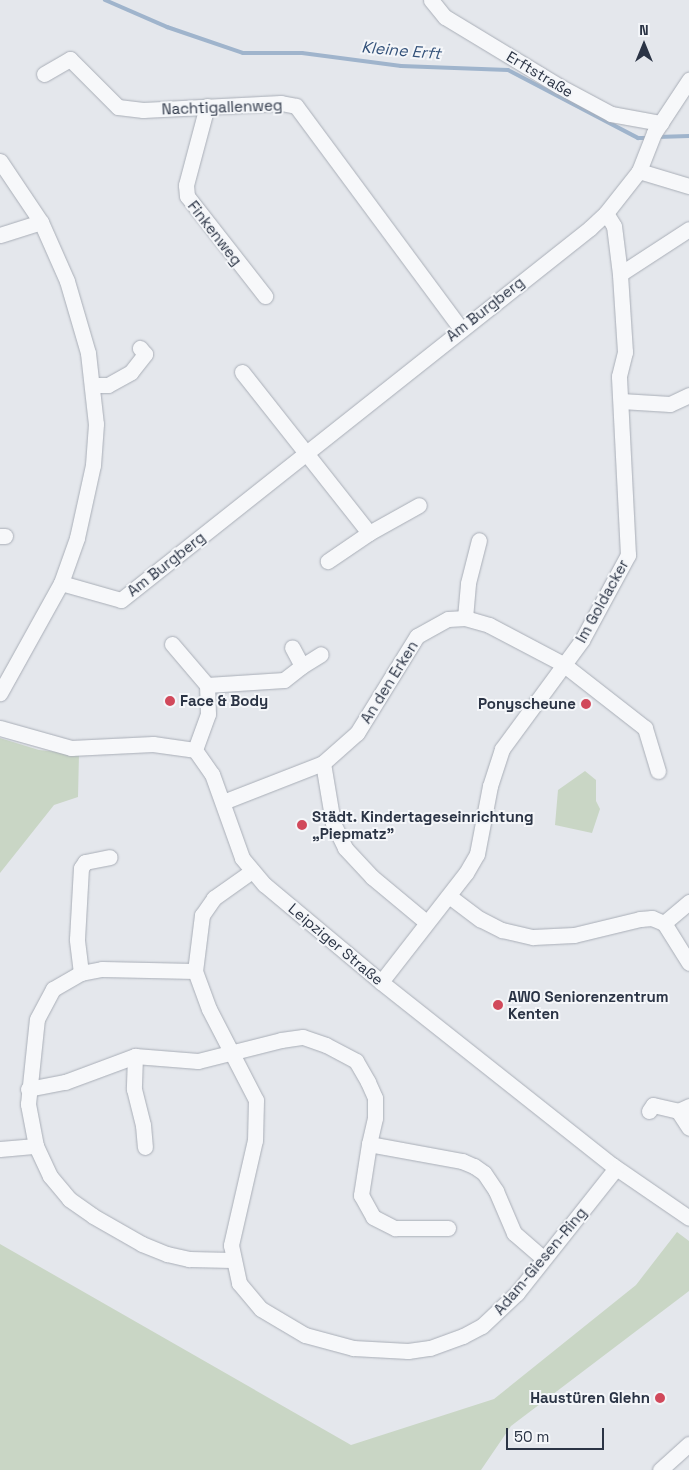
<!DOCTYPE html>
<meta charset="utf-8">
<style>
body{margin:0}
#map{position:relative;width:689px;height:1470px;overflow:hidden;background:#e4e7ec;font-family:"Space Grotesk",sans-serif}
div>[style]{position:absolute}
.green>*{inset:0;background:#c9d6c5}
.stream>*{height:4px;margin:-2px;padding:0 2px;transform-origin:2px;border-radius:2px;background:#9fb4cc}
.roads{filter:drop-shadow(0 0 1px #a9aeb7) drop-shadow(0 0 1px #a9aeb7)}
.street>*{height:15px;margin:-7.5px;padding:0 7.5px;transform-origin:7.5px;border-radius:7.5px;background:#f7f8fa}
.dots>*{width:14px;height:14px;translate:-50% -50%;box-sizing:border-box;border:2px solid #f4f6f9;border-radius:50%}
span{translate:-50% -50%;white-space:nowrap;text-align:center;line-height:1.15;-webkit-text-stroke:4px #f4f6f9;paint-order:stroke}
.street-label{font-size:15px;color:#2b3445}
.poi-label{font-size:15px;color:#2b3445;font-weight:700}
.left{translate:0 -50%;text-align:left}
.right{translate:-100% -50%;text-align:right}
.water-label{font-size:16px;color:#34527a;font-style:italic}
.north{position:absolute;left:619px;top:20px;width:50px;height:50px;-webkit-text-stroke:4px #f4f6f9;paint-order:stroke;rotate:0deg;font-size:14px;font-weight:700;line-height:20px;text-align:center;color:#2b3445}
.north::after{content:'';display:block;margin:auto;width:18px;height:22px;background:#2b3445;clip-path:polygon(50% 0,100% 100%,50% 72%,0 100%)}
.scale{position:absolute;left:506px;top:1428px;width:98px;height:22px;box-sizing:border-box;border:2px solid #2b3445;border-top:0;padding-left:6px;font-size:15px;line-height:18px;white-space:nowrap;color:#2b3445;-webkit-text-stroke:4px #f4f6f9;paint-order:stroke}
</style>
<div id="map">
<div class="green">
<i style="clip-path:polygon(0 738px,39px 750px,79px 754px,78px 797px,54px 805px,0 873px)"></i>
<i style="clip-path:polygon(585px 771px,596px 780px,596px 801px,600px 809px,592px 833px,555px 825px,558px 790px)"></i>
<i style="clip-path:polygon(677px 1232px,689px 1241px,689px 1291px,511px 1426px,481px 1470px,0 1470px,0 1244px,351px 1445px,494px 1399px,636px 1285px)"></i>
</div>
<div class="stream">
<i style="left:105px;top:0;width:68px;rotate:23.5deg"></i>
<i style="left:167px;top:27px;width:80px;rotate:18.9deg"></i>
<i style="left:243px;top:53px;width:59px"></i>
<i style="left:302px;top:53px;width:100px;rotate:7.5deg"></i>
<i style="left:401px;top:66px;width:107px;rotate:2.1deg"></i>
<i style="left:508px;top:70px;width:147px;rotate:27.6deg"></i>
<i style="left:638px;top:138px;width:9px"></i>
<i style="left:657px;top:137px;width:32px;rotate:-2deg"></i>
</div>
<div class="roads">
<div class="street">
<i style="left:431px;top:0;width:22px;rotate:51deg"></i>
<i style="left:445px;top:17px;width:133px;rotate:31.2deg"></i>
<i style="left:559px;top:86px;width:59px;rotate:28.3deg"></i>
<i style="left:611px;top:114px;width:51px;rotate:10.2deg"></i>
<i style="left:44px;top:74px;width:30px;rotate:-30deg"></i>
<i style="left:70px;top:59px;width:68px;rotate:45deg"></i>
<i style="left:118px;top:107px;width:25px;rotate:7deg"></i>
<i style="left:143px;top:110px;width:138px;rotate:-2.9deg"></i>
<i style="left:281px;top:103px;width:15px;rotate:11deg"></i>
<i style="left:296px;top:106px;width:276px;rotate:53.5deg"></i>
<i style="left:207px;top:106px;width:82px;rotate:104.9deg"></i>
<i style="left:186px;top:185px;width:11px;rotate:85deg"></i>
<i style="left:187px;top:196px;width:127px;rotate:52deg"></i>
<i style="left:0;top:161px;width:73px;rotate:56.1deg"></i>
<i style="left:41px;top:222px;width:64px;rotate:66.2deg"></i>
<i style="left:67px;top:281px;width:75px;rotate:73.7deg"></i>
<i style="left:88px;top:353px;width:71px;rotate:83.6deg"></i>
<i style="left:96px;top:424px;width:41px;rotate:94.2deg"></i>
<i style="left:93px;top:465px;width:75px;rotate:102.4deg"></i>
<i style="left:77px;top:538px;width:48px;rotate:109.6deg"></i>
<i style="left:61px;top:583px;width:126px;rotate:119deg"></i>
<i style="left:639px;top:171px;width:52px;rotate:16.7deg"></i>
<i style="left:0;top:235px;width:43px;rotate:-17.6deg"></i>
<i style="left:620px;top:274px;width:82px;rotate:-33.1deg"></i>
<i style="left:242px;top:372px;width:205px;rotate:51.7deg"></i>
<i style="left:369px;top:533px;width:50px;rotate:145.7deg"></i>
<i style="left:94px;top:385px;width:14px"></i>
<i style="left:108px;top:385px;width:26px;rotate:-29deg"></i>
<i style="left:131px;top:372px;width:23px;rotate:-52deg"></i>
<i style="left:145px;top:354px;width:8px;rotate:-130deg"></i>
<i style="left:621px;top:401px;width:49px;rotate:3.5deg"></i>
<i style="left:670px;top:404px;width:21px;rotate:-25deg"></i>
<i style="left:369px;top:533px;width:57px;rotate:-29.2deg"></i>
<i style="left:0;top:536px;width:5px"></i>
<i style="left:61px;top:583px;width:62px;rotate:15.8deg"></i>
<i style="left:121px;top:600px;width:599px;rotate:-38.42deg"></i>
<i style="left:590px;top:228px;width:22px;rotate:-43deg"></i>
<i style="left:606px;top:213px;width:53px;rotate:-51.8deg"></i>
<i style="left:639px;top:171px;width:41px;rotate:-68.5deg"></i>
<i style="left:654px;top:133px;width:64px;rotate:-56.6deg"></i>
<i style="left:465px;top:618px;width:35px;rotate:-85deg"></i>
<i style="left:468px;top:583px;width:44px;rotate:-75.7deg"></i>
<i style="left:172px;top:644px;width:54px;rotate:49.5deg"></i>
<i style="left:207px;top:685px;width:29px;rotate:88deg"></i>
<i style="left:208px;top:714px;width:38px;rotate:110deg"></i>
<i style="left:302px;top:666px;width:22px;rotate:-32deg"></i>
<i style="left:207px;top:685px;width:77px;rotate:-3.7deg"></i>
<i style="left:284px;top:680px;width:23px;rotate:-38deg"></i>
<i style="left:302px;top:666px;width:21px;rotate:-118deg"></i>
<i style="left:0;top:728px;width:74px;rotate:15.7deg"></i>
<i style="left:71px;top:748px;width:82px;rotate:-2.8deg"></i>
<i style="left:153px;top:744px;width:42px;rotate:8.1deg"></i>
<i style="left:195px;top:750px;width:29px;rotate:55deg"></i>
<i style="left:212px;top:774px;width:89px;rotate:70.3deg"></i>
<i style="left:242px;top:858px;width:35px;rotate:50deg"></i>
<i style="left:265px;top:885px;width:151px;rotate:39.9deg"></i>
<i style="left:381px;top:982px;width:295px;rotate:38.4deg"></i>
<i style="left:612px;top:1165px;width:93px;rotate:34.5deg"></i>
<i style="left:323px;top:763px;width:45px;rotate:-41.4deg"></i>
<i style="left:357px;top:733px;width:114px;rotate:-58.3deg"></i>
<i style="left:417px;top:636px;width:35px;rotate:-29deg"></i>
<i style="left:448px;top:619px;width:17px;rotate:-3deg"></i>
<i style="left:465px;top:618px;width:25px;rotate:16deg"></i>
<i style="left:489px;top:625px;width:84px;rotate:27.8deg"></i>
<i style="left:563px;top:664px;width:104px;rotate:38deg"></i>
<i style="left:645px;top:728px;width:45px;rotate:73.2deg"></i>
<i style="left:223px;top:802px;width:107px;rotate:-21.3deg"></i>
<i style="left:323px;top:763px;width:61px;rotate:80.5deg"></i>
<i style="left:333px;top:823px;width:28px;rotate:64deg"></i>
<i style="left:345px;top:848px;width:40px;rotate:47deg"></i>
<i style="left:372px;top:877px;width:70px;rotate:39.8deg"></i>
<i style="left:252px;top:871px;width:47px;rotate:144.6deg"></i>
<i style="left:214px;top:898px;width:21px;rotate:125deg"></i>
<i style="left:202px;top:915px;width:56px;rotate:97.1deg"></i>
<i style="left:195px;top:971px;width:40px;rotate:69.8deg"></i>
<i style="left:209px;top:1009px;width:102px;rotate:62.7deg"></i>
<i style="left:256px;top:1100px;width:40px;rotate:91.4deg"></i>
<i style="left:255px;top:1140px;width:108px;rotate:102.9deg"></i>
<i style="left:231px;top:1245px;width:39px;rotate:78deg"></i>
<i style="left:239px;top:1283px;width:34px;rotate:50deg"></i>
<i style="left:261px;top:1309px;width:51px;rotate:30.6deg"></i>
<i style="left:305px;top:1335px;width:50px;rotate:15.2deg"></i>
<i style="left:353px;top:1348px;width:55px;rotate:3.1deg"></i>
<i style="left:408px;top:1351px;width:22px;rotate:-8deg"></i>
<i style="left:430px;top:1348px;width:35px;rotate:-20deg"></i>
<i style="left:463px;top:1336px;width:21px;rotate:-28deg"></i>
<i style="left:482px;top:1326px;width:48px;rotate:-43.3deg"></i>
<i style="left:517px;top:1293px;width:159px;rotate:-51.6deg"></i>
<i style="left:449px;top:896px;width:39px;rotate:37deg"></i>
<i style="left:480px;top:919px;width:25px;rotate:27deg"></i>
<i style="left:502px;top:930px;width:32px;rotate:13deg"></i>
<i style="left:533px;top:937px;width:41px;rotate:-2.8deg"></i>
<i style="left:574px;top:935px;width:68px;rotate:-13.6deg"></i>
<i style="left:640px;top:919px;width:12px;rotate:-5deg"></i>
<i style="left:652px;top:918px;width:13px;rotate:23deg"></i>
<i style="left:664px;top:923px;width:47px;rotate:58deg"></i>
<i style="left:664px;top:923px;width:33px;rotate:-40deg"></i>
<i style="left:81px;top:973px;width:21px;rotate:-11deg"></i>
<i style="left:102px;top:969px;width:93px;rotate:1.2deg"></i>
<i style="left:381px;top:982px;width:138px;rotate:-52.1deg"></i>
<i style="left:466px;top:873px;width:22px;rotate:-60deg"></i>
<i style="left:477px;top:854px;width:69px;rotate:-79.2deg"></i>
<i style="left:490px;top:786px;width:39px;rotate:-72deg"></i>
<i style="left:502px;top:749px;width:135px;rotate:-53.7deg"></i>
<i style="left:582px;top:640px;width:97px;rotate:-61.6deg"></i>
<i style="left:628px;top:555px;width:179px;rotate:-92.9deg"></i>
<i style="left:619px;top:376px;width:25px;rotate:-76deg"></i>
<i style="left:625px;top:352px;width:78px;rotate:-93.7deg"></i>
<i style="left:620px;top:274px;width:48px;rotate:-97.1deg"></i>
<i style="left:614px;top:226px;width:15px;rotate:-122deg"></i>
<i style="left:135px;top:1056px;width:33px;rotate:92deg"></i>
<i style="left:134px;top:1089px;width:37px;rotate:76deg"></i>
<i style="left:143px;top:1125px;width:22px;rotate:85deg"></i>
<i style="left:28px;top:1089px;width:38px;rotate:-11deg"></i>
<i style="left:65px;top:1082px;width:75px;rotate:-20.4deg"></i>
<i style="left:135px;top:1056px;width:63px;rotate:4.5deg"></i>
<i style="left:198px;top:1061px;width:86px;rotate:-14.2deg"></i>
<i style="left:281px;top:1040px;width:22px;rotate:-8deg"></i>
<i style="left:303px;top:1037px;width:24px;rotate:19deg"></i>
<i style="left:326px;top:1045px;width:34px;rotate:28deg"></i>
<i style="left:356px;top:1061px;width:24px;rotate:60deg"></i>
<i style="left:368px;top:1082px;width:17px;rotate:66deg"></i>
<i style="left:375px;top:1098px;width:20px;rotate:90deg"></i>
<i style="left:375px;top:1118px;width:27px;rotate:103deg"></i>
<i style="left:369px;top:1144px;width:95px;rotate:10.4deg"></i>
<i style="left:462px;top:1161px;width:13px;rotate:23deg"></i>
<i style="left:474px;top:1166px;width:12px;rotate:35deg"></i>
<i style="left:484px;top:1173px;width:22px;rotate:56deg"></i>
<i style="left:496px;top:1191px;width:46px;rotate:66.8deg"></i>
<i style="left:514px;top:1233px;width:38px;rotate:41deg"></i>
<i style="left:649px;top:1111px;width:7px;rotate:-56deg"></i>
<i style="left:653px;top:1105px;width:26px;rotate:13deg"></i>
<i style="left:678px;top:1111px;width:12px;rotate:-24deg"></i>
<i style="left:678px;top:1111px;width:20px;rotate:57deg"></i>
<i style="left:369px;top:1144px;width:52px;rotate:98.9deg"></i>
<i style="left:361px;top:1195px;width:25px;rotate:61deg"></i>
<i style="left:373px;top:1217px;width:25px;rotate:27deg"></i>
<i style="left:395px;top:1228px;width:53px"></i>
<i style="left:36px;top:1146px;width:33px;rotate:65deg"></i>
<i style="left:50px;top:1176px;width:30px;rotate:50deg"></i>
<i style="left:69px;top:1199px;width:29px;rotate:35deg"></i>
<i style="left:93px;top:1216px;width:56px;rotate:29.7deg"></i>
<i style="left:142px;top:1244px;width:27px;rotate:22deg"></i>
<i style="left:167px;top:1254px;width:23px;rotate:13deg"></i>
<i style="left:189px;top:1259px;width:43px;rotate:1.3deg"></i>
<i style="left:0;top:1149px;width:36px;rotate:-5deg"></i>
<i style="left:36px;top:1146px;width:43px;rotate:-100.8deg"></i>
<i style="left:28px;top:1104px;width:85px;rotate:-84deg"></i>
<i style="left:37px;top:1019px;width:34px;rotate:-62deg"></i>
<i style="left:53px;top:989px;width:32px;rotate:-30deg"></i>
<i style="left:81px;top:973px;width:34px;rotate:-97deg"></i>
<i style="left:77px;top:939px;width:71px;rotate:-86.8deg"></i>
<i style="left:81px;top:868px;width:7px;rotate:-56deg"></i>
<i style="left:85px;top:862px;width:25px;rotate:-11deg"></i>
<i style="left:660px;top:1470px;width:39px;rotate:-42deg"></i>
</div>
</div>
<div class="dots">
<i style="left:170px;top:701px;background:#d1495b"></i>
<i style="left:586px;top:704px;background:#d1495b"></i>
<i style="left:302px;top:825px;background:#d1495b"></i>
<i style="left:498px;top:1005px;background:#d1495b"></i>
<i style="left:660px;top:1398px;background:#d1495b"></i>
</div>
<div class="street-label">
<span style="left:540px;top:74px;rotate:31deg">Erftstraße</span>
<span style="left:222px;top:107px;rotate:-2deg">Nachtigallenweg</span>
<span style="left:215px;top:233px;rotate:52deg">Finkenweg</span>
<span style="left:485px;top:309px;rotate:-38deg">Am Burgberg</span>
<span style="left:166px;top:564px;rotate:-38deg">Am Burgberg</span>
<span style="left:602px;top:601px;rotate:-61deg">Im Goldacker</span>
<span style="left:389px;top:682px;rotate:-58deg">An den Erken</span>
<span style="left:336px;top:944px;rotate:40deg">Leipziger Straße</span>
<span style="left:540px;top:1261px;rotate:-50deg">Adam-Giesen-Ring</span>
</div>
<div class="poi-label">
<span class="left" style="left:180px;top:701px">Face &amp; Body</span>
<span class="right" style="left:576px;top:704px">Ponyscheune</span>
<span class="left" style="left:312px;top:825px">Städt. Kindertageseinrichtung<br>„Piepmatz"</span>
<span class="left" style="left:508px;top:1005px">AWO Seniorenzentrum<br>Kenten</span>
<span class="right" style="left:650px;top:1398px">Haustüren Glehn</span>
</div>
<div class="water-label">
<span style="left:401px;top:51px;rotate:5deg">Kleine Erft</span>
</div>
<div class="north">N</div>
<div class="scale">50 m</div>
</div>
